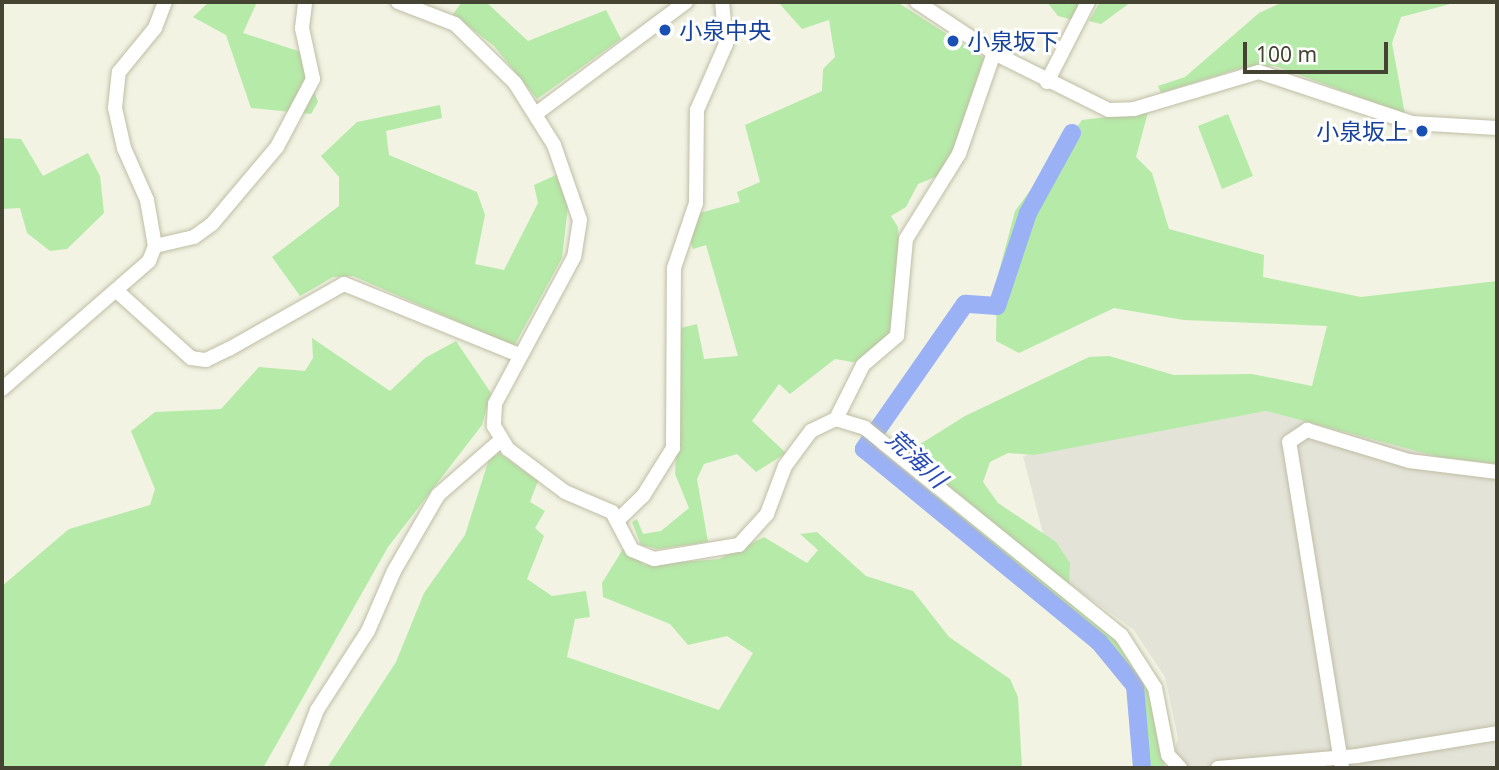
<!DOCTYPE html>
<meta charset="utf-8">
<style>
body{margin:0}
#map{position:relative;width:1499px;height:770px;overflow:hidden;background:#f2f3e3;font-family:"Noto Sans","Noto Sans JP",sans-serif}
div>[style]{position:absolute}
.industrial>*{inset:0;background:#e4e3d8}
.green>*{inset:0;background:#b6eaa8}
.river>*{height:18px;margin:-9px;padding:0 9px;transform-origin:9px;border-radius:9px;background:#9ab1f5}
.roads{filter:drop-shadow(0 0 2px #bfbea5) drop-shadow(0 0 2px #bfbea5)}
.minor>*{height:14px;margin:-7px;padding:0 7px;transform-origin:7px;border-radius:7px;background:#fff}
.dots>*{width:19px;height:19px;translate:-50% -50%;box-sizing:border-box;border:4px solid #fff;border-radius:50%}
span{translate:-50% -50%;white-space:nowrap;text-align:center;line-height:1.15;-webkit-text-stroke:6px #fff;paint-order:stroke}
.transit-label{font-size:23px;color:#164399}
.left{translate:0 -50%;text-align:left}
.right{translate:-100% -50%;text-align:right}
.water-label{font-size:24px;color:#2649b7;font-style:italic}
.frame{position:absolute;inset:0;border:4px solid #454433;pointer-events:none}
.scale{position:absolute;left:1243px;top:42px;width:145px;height:32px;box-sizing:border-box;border:4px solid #454433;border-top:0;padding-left:9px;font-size:21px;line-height:24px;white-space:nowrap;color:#454433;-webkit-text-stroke:5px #fff;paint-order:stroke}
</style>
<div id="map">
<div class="industrial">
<i style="clip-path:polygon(1266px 411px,1439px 457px,1497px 464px,1497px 768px,1170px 768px,1178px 738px,1165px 677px,1133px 629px,1053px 572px,1023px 456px)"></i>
</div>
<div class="green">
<i style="clip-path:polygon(209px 2px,257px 2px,243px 33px,301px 52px,318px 102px,311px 114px,251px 108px,226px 35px,193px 17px)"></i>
<i style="clip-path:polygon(462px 2px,486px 2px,528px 41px,606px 10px,621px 39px,537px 99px,494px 46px,453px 14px)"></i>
<i style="clip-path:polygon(750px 2px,897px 2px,984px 58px,945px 173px,918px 184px,906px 207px,891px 216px,898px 227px,900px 259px,894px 332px,858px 363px,835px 359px,790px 394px,779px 384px,752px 421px,786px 453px,756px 472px,737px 454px,704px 464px,697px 479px,708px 542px,658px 549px,641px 545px,632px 522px,637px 519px,643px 534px,661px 531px,689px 508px,675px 474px,681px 328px,697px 324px,704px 359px,738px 356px,706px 245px,693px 249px,688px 235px,696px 214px,740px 202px,737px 192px,760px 182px,745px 125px,822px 91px,823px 69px,835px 57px,829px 20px,802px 29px,779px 3px)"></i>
<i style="clip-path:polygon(1047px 2px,1083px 2px,1073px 20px,1058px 16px)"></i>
<i style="clip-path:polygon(1100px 2px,1131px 2px,1101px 24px,1089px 21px)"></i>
<i style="clip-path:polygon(1283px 2px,1458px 2px,1401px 17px,1392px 43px,1405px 114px,1275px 66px,1241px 68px,1161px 93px,1158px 86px,1185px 77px,1259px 13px)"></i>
<i style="clip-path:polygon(440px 105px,442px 118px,386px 131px,389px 155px,477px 192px,485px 215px,475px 264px,504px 270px,538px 203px,534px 185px,556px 175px,568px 206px,562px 258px,514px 346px,353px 276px,333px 277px,300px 296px,272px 257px,339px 206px,339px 177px,321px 156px,357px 122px)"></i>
<i style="clip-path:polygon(1148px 112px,1136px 157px,1152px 173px,1169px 229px,1264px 255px,1263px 277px,1361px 297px,1497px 281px,1497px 464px,1439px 457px,1266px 411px,1034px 455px,1008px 453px,990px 462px,983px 482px,998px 503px,1056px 542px,1070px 563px,1069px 588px,906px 453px,965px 416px,1089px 357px,1109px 356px,1174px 375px,1252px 374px,1312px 386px,1327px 326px,1184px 320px,1114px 308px,1019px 353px,996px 341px,997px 279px,1015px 211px,1082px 120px)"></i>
<i style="clip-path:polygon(1228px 114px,1253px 176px,1222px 189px,1198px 126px)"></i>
<i style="clip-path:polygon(2px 138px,21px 139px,43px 176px,88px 153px,100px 176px,104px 213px,67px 249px,50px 251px,27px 233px,20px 208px,2px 209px)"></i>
<i style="clip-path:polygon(312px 338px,390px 391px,425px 358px,456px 341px,491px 393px,482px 425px,388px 547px,263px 768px,2px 768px,2px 586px,69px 529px,150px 505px,155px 489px,131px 431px,155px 412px,221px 409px,259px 367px,305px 371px,313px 358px)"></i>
<i style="clip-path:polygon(871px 444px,1111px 635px,1136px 663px,1149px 691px,1165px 768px,1145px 768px,1137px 685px,1102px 639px,922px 500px,868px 449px)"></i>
<i style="clip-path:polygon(499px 453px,538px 481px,530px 502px,545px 511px,535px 528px,544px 536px,527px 579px,552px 596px,586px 591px,590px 617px,575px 619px,567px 657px,719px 710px,753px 653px,727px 636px,688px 645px,670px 624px,603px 597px,602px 583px,623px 549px,645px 565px,719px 559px,764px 537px,807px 563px,818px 550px,800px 534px,817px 532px,866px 576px,913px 591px,949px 637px,1010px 679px,1018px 697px,1022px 768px,327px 768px,396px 662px,424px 593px,465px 535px,489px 459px)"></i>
</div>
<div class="river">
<i style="left:1072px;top:133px;width:91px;rotate:118.8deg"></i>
<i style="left:1028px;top:213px;width:98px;rotate:108.4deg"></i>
<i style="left:997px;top:306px;width:32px;rotate:-176deg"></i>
<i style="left:965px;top:304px;width:177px;rotate:124.9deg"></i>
<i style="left:864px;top:449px;width:304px;rotate:39.4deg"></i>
<i style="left:1099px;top:642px;width:57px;rotate:50.7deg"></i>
<i style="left:1135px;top:686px;width:82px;rotate:85.1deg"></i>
</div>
<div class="roads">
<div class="minor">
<i style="left:398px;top:2px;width:61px;rotate:21.1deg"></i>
<i style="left:455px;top:24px;width:84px;rotate:44.5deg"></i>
<i style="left:515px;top:83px;width:73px;rotate:57.8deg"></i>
<i style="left:554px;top:145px;width:79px;rotate:70.9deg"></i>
<i style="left:580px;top:220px;width:37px;rotate:99deg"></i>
<i style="left:574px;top:257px;width:167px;rotate:118.3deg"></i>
<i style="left:495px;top:404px;width:22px;rotate:93deg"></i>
<i style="left:494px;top:426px;width:27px;rotate:59deg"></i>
<i style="left:508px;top:449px;width:71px;rotate:37deg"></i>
<i style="left:565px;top:492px;width:51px;rotate:23.1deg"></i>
<i style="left:612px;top:512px;width:43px;rotate:62.2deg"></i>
<i style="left:632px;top:550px;width:24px;rotate:22deg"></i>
<i style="left:654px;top:559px;width:86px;rotate:-9.4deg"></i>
<i style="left:739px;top:545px;width:42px;rotate:-47.9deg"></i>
<i style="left:767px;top:514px;width:51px;rotate:-69.4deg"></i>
<i style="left:785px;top:466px;width:44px;rotate:-53.4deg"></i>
<i style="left:811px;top:431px;width:28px;rotate:-26deg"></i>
<i style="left:836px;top:419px;width:30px;rotate:17deg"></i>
<i style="left:865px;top:428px;width:329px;rotate:39deg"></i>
<i style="left:1121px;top:635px;width:63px;rotate:57.3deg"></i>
<i style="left:1155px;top:688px;width:68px;rotate:79deg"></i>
<i style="left:1168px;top:755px;width:18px;rotate:47deg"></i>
<i style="left:917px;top:2px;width:92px;rotate:33.5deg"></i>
<i style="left:994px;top:53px;width:128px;rotate:26.4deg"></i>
<i style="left:1109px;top:110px;width:25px;rotate:-2deg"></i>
<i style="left:1134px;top:109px;width:130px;rotate:-16.5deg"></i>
<i style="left:1259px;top:72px;width:161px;rotate:18.4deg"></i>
<i style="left:1412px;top:123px;width:85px;rotate:3.4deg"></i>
<i style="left:1047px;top:82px;width:90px;rotate:-62.9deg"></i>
<i style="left:537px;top:113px;width:186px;rotate:-36.7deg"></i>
<i style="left:155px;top:246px;width:40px;rotate:-13deg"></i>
<i style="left:194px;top:237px;width:22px;rotate:-36deg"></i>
<i style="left:212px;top:224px;width:101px;rotate:-49.8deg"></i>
<i style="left:277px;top:147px;width:77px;rotate:-62.1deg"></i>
<i style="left:313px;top:79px;width:52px;rotate:-102.2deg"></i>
<i style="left:302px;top:28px;width:26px;rotate:-83deg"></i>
<i style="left:119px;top:293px;width:97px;rotate:42.1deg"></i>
<i style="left:191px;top:358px;width:15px;rotate:8deg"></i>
<i style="left:206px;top:360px;width:25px;rotate:-26deg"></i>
<i style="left:229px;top:349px;width:132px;rotate:-29.5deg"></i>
<i style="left:344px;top:284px;width:189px;rotate:22.1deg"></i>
<i style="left:2px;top:389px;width:195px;rotate:-41deg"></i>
<i style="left:149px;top:261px;width:16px;rotate:-68deg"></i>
<i style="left:155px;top:246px;width:47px;rotate:-99.9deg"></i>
<i style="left:147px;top:200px;width:57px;rotate:-113.9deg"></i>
<i style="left:124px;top:148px;width:41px;rotate:-102.7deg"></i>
<i style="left:115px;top:108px;width:36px;rotate:-84deg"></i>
<i style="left:119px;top:72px;width:57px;rotate:-50.7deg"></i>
<i style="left:155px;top:28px;width:28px;rotate:-69deg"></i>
<i style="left:836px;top:419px;width:60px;rotate:-63.4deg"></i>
<i style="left:863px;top:365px;width:45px;rotate:-40.5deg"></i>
<i style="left:897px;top:336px;width:97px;rotate:-84.7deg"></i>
<i style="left:906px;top:239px;width:100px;rotate:-58.1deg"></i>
<i style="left:959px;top:154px;width:107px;rotate:-70.9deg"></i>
<i style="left:619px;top:519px;width:33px;rotate:-44deg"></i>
<i style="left:643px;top:496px;width:57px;rotate:-58deg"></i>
<i style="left:673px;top:448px;width:180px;rotate:-89.7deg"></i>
<i style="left:674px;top:268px;width:69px;rotate:-71.3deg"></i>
<i style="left:696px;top:203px;width:93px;rotate:-89.4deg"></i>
<i style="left:697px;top:110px;width:72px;rotate:-66.3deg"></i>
<i style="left:726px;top:44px;width:42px;rotate:-95.4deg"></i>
<i style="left:295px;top:768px;width:62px;rotate:-69.2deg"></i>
<i style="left:317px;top:710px;width:94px;rotate:-57.2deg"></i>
<i style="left:368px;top:631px;width:65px;rotate:-66.6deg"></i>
<i style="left:394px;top:571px;width:88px;rotate:-59.9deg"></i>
<i style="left:438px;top:495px;width:84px;rotate:-41.1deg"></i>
<i style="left:1218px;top:768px;width:140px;rotate:-4.9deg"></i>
<i style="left:1357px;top:756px;width:142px;rotate:-9.3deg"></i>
<i style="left:1342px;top:768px;width:330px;rotate:-99.2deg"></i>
<i style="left:1289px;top:442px;width:22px;rotate:-34deg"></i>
<i style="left:1307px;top:430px;width:107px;rotate:16.9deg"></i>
<i style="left:1409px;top:461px;width:89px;rotate:7.1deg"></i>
</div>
</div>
<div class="dots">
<i style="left:665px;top:30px;background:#1a4fb4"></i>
<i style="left:953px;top:41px;background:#1a4fb4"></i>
<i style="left:1422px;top:131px;background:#1a4fb4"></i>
</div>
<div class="transit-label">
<span class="left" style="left:679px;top:30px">小泉中央</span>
<span class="left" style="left:967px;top:41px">小泉坂下</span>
<span class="right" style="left:1408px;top:131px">小泉坂上</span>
</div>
<div class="water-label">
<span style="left:917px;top:458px;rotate:43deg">荒海川</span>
</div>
<div class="frame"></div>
<div class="scale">100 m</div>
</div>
